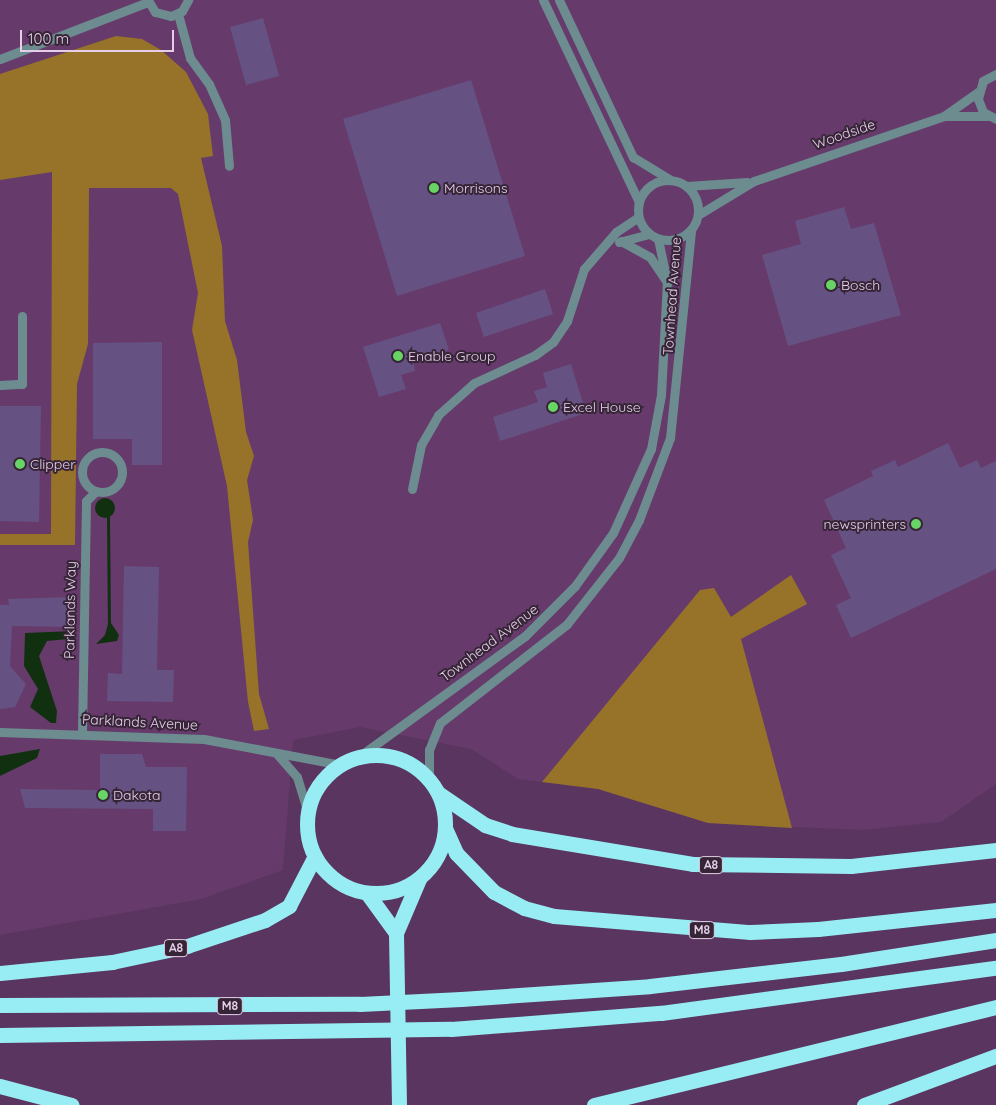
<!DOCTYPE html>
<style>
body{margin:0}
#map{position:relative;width:996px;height:1105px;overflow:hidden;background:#5a355f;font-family:Quicksand,sans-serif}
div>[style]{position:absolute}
.built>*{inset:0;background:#663b6b}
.forest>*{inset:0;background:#967329}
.water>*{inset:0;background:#113010}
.round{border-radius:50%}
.stream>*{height:3px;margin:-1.5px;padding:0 1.5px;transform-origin:1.5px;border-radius:1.5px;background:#113010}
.building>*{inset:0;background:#665183}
.minor>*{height:9px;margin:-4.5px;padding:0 4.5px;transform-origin:4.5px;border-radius:4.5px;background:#6c8c90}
.minor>.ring{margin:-4.5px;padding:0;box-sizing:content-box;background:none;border:9px solid #6c8c90;border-radius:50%}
.highway>*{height:15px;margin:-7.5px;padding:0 7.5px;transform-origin:7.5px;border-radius:7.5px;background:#98edf5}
.highway>.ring{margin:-7.5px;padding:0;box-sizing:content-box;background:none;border:15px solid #98edf5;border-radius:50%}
.dots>*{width:14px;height:14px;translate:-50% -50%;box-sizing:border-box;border:2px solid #362437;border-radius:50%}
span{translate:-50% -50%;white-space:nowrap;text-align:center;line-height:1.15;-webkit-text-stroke:4px #362437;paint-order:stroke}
.shield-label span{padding:1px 4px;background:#362437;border:1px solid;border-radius:4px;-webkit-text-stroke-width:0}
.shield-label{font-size:12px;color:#e5cee7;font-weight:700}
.street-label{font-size:14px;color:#e5cee7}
.poi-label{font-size:14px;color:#e5cee7}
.left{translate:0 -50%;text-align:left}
.right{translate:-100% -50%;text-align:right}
.scale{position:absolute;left:20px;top:30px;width:154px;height:22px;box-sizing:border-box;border:2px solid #e5cee7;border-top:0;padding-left:6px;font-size:15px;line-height:18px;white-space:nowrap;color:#e5cee7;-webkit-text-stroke:4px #362437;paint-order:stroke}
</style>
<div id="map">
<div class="built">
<i style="clip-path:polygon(0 0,996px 0,996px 784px,941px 822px,862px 830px,708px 823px,598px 789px,518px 779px,471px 749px,360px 727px,293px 740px,283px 870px,201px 899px,0 935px)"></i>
</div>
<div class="forest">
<i style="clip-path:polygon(116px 36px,142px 39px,161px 50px,186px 72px,208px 114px,213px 156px,201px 158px,222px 246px,225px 321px,237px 360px,246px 432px,254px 456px,247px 480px,253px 520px,248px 542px,259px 694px,269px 729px,254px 731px,248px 702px,227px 486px,192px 330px,198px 293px,178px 194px,171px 188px,89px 188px,88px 344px,77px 384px,75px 545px,0 545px,0 534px,51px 534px,52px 172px,0 180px,0 74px)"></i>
<i style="clip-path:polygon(791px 575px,807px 604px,741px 639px,792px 828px,708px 823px,598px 789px,542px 782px,700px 590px,714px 588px,731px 617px)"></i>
</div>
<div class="water">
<i class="round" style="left:95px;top:498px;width:20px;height:20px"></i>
<i style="clip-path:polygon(109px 620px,119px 635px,117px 641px,96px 644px,105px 635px)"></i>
<i style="clip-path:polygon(74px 631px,76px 644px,68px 639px,47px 641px,39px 656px,57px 711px,56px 723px,51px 723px,30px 707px,38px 689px,24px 666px,25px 633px)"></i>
<i style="clip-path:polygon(40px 749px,37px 758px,0 776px,0 756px)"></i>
</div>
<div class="stream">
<i style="left:108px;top:516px;width:107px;rotate:89.5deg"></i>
</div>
<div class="building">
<i style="clip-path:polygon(263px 18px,279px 76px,246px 85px,230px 27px)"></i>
<i style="clip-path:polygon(471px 80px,525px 256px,397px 296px,343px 119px)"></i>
<i style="clip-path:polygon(844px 207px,851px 229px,874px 223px,901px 315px,788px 346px,762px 255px,801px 244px,795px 221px)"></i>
<i style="clip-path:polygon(545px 289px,553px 314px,484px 337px,476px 313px)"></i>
<i style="clip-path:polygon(440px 323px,449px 350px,413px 361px,415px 371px,401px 375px,406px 389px,379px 397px,363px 347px)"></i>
<i style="clip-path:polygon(162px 342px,162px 465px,132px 465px,132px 439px,93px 439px,93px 343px)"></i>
<i style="clip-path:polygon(571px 364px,586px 413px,500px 441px,493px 417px,538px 402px,534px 391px,547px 387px,543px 373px)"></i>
<i style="clip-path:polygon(0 406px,41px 406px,39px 522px,0 521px)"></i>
<i style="clip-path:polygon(948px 443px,960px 468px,977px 460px,981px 468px,996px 461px,996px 569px,851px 638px,836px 605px,851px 598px,831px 555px,846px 548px,824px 500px,873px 476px,871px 471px,895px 460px,898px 467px)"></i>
<i style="clip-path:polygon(124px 566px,159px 567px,157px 670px,174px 670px,173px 702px,107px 701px,108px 673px,122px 674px)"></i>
<i style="clip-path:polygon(72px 597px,71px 627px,12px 626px,10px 666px,26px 684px,15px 707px,0 709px,0 605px,9px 605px,8px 599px)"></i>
<i style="clip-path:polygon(100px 754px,142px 754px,146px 767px,187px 767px,186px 831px,153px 831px,153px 809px,25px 808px,20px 789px,100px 790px)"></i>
</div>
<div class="minor">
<i style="left:148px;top:0;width:14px;rotate:60deg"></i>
<i style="left:155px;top:12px;width:16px;rotate:14deg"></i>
<i style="left:171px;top:16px;width:12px;rotate:-24deg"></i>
<i style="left:182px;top:11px;width:13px;rotate:-61deg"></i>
<i style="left:543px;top:0;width:224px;rotate:64.6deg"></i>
<i style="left:559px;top:0;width:174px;rotate:64.8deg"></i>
<i style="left:633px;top:157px;width:42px;rotate:31.4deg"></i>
<i style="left:178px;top:14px;width:46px;rotate:74.7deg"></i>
<i style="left:190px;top:58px;width:32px;rotate:54deg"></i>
<i style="left:209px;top:84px;width:39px;rotate:66deg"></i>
<i style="left:225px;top:120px;width:46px;rotate:85deg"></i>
<i style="left:0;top:59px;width:159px;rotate:-21.1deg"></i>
<i style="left:996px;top:74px;width:15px;rotate:152deg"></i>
<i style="left:983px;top:81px;width:19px;rotate:106deg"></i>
<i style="left:978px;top:99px;width:14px;rotate:69deg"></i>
<i style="left:983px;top:112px;width:15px;rotate:28deg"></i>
<i style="left:944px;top:116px;width:44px"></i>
<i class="ring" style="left:638px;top:180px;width:51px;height:51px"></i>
<i style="left:687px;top:186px;width:60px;rotate:-3.8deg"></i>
<i style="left:698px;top:215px;width:66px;rotate:-31.3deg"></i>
<i style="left:754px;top:181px;width:201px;rotate:-18.9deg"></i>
<i style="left:944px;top:116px;width:42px;rotate:-35.2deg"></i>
<i style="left:621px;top:241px;width:33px;rotate:29deg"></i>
<i style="left:650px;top:257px;width:29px;rotate:56deg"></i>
<i style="left:619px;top:242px;width:31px;rotate:-15deg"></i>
<i style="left:0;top:385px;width:22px;rotate:-3deg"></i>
<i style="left:22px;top:384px;width:68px;rotate:-90deg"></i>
<i class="ring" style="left:82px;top:452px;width:31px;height:31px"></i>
<i style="left:412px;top:489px;width:45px;rotate:-78.4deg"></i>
<i style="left:421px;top:445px;width:34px;rotate:-60deg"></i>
<i style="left:438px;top:415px;width:48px;rotate:-41.6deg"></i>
<i style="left:474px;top:383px;width:67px;rotate:-24.7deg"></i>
<i style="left:535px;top:355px;width:22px;rotate:-36deg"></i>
<i style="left:553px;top:342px;width:25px;rotate:-56deg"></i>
<i style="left:567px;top:321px;width:55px;rotate:-71.9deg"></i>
<i style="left:584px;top:269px;width:49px;rotate:-49.1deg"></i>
<i style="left:616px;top:232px;width:27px;rotate:-34deg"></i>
<i style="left:0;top:732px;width:204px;rotate:2deg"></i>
<i style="left:204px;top:739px;width:139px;rotate:10.7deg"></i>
<i style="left:82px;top:732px;width:231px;rotate:-89deg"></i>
<i style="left:86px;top:501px;width:14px;rotate:-45deg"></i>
<i style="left:277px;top:754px;width:30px;rotate:49deg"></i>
<i style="left:297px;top:777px;width:38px;rotate:73deg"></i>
<i style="left:357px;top:758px;width:208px;rotate:-36deg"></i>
<i style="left:525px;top:636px;width:71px;rotate:-45deg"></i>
<i style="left:575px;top:586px;width:65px;rotate:-54.4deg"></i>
<i style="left:613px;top:533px;width:92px;rotate:-65.7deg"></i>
<i style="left:651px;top:449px;width:55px;rotate:-79.5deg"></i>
<i style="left:661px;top:395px;width:113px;rotate:-87deg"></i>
<i style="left:667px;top:282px;width:44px;rotate:-101.8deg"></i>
<i style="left:429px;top:780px;width:30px;rotate:-90deg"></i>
<i style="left:429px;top:750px;width:29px;rotate:-68deg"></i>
<i style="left:440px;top:723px;width:161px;rotate:-37.9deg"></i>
<i style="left:567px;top:624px;width:84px;rotate:-51.8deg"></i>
<i style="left:619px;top:558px;width:43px;rotate:-62.2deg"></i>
<i style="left:639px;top:520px;width:88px;rotate:-69.3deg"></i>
<i style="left:670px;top:438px;width:209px;rotate:-84.2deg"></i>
</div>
<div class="highway">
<i class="ring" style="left:307px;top:755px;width:123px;height:123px"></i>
<i style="left:438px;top:793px;width:57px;rotate:34.2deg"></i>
<i style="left:485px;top:825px;width:28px;rotate:18deg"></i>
<i style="left:512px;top:834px;width:183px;rotate:9.4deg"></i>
<i style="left:693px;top:864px;width:158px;rotate:0.7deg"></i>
<i style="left:851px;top:866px;width:146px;rotate:-6.3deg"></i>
<i style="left:445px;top:828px;width:27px;rotate:66deg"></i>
<i style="left:456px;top:853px;width:54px;rotate:45.7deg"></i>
<i style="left:494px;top:892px;width:34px;rotate:28deg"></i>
<i style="left:524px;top:908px;width:31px;rotate:15deg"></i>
<i style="left:554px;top:916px;width:197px;rotate:4.7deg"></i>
<i style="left:750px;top:932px;width:68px;rotate:-2.5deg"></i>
<i style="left:818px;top:929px;width:179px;rotate:-6.1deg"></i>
<i style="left:367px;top:893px;width:49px;rotate:54.1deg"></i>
<i style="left:0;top:973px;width:113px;rotate:-5.6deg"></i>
<i style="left:112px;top:962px;width:77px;rotate:-12deg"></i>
<i style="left:187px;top:946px;width:82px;rotate:-18.4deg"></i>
<i style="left:265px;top:920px;width:28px;rotate:-30deg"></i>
<i style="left:289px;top:906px;width:56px;rotate:-62.5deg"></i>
<i style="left:0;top:1005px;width:360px;rotate:-0.2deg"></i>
<i style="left:360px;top:1004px;width:101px;rotate:-2.8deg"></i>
<i style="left:461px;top:999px;width:189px;rotate:-3.9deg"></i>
<i style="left:650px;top:986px;width:192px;rotate:-6.6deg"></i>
<i style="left:841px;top:964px;width:157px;rotate:-8.8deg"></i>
<i style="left:0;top:1035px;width:451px;rotate:-0.8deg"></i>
<i style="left:451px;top:1029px;width:211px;rotate:-4.4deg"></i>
<i style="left:661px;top:1013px;width:338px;rotate:-7.7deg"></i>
<i style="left:0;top:1086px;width:74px;rotate:14.8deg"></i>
<i style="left:399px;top:1105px;width:172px;rotate:-91deg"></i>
<i style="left:396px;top:933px;width:59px;rotate:-66.9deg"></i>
<i style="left:594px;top:1105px;width:414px;rotate:-13.7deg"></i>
<i style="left:864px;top:1105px;width:141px;rotate:-20.4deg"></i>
</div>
<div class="dots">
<i style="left:434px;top:188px;background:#68d465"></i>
<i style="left:831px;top:285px;background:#68d465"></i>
<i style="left:398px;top:356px;background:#68d465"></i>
<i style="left:553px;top:407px;background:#68d465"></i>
<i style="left:20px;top:464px;background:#68d465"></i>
<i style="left:916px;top:524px;background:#68d465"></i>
<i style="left:103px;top:795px;background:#68d465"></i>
</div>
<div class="shield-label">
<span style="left:711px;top:865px">A8</span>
<span style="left:702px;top:930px">M8</span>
<span style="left:176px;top:948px">A8</span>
<span style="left:230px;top:1006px">M8</span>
</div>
<div class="street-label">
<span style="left:844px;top:134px;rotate:-19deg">Woodside</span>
<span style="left:672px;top:296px;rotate:-86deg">Townhead Avenue</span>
<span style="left:70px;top:610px;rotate:-89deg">Parklands Way</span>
<span style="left:489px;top:643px;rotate:-37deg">Townhead Avenue</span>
<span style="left:140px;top:722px;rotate:3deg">Parklands Avenue</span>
</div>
<div class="poi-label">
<span class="left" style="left:444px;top:188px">Morrisons</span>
<span class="left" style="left:841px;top:285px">Bosch</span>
<span class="left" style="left:408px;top:356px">Enable Group</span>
<span class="left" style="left:563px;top:407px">Excel House</span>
<span class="left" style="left:30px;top:464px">Clipper</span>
<span class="right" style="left:906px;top:524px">newsprinters</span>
<span class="left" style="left:113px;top:795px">Dakota</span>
</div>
<div class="scale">100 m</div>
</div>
